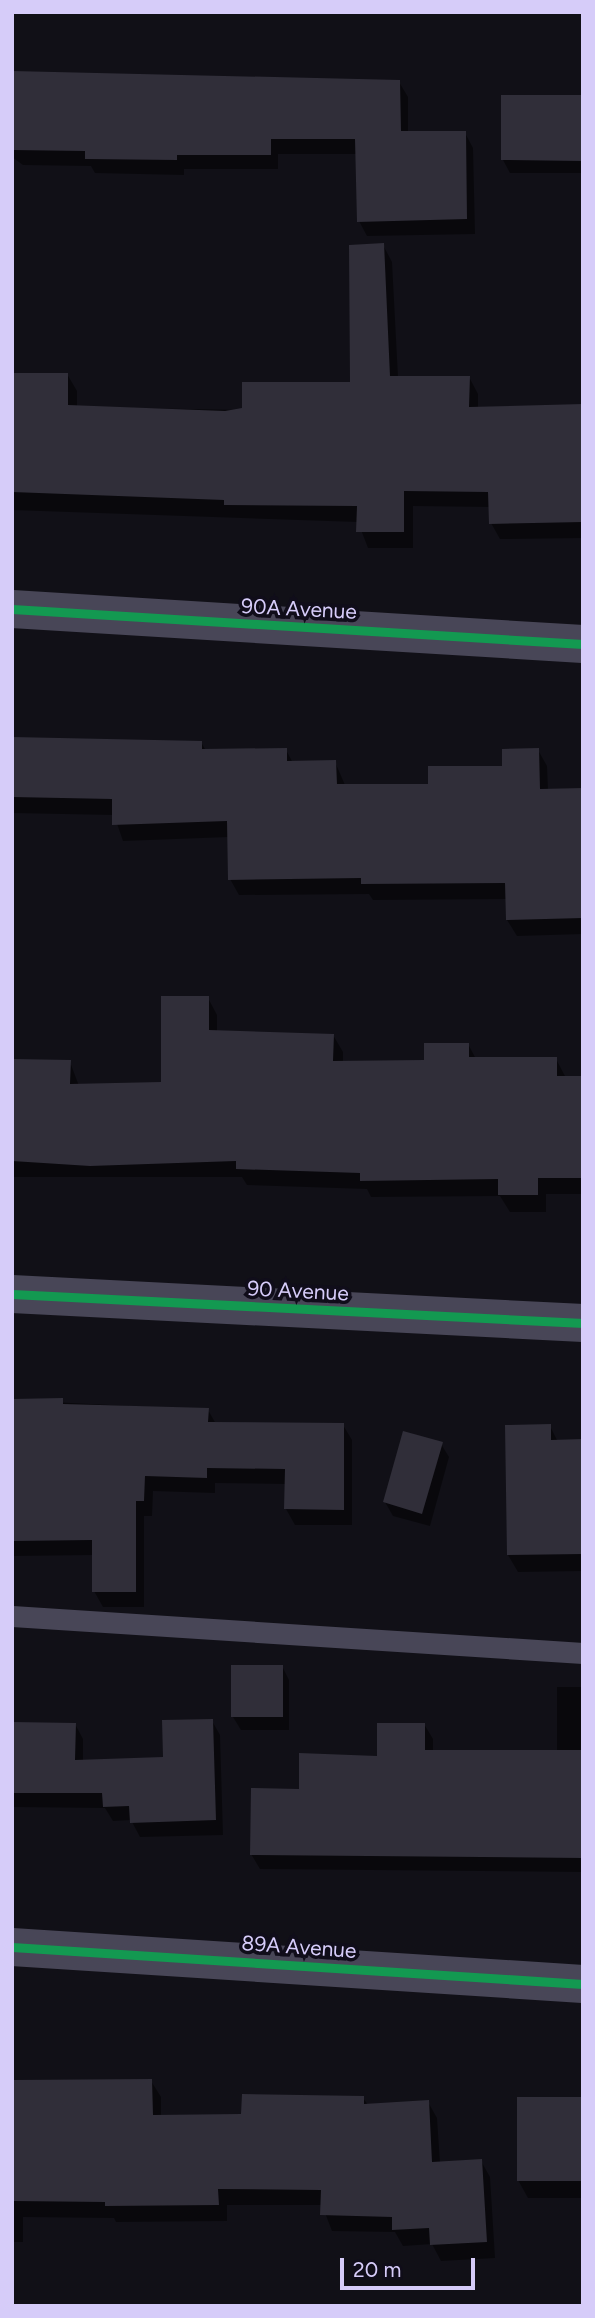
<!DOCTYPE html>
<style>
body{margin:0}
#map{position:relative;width:595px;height:2318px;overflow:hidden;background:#111017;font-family:Figtree,sans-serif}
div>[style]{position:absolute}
.shadow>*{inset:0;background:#0007}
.building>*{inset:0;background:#302e39}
.lane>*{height:21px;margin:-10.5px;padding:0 10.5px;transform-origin:10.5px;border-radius:10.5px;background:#484657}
.street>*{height:38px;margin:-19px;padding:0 19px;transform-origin:19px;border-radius:19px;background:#484657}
.cycleway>*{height:9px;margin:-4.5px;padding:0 4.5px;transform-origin:4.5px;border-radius:4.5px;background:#139951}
span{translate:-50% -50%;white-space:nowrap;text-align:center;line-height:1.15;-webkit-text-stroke:7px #100d1a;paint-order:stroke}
.street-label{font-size:21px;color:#d6ccf9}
.frame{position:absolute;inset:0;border:14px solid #d6ccf9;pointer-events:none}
.scale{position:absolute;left:340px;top:2258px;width:135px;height:32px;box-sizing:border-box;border:4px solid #d6ccf9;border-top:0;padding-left:9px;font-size:21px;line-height:24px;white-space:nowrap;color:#d6ccf9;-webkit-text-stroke:5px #100d1a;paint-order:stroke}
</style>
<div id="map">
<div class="shadow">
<i style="clip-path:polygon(12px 72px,399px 82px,408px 97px,408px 133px,465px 133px,473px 148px,475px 234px,367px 236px,359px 221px,357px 154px,278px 154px,278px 169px,184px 169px,184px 175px,95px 173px,91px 166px,23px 165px,12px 157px)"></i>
<i style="clip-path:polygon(583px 97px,583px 173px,510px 173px,503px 160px)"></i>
<i style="clip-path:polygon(383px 245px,392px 262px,398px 377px,469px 377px,478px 394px,478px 408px,583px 405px,583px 538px,500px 539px,491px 523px,490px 507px,413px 506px,413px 548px,368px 548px,358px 522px,12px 510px,12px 375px,67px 374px,77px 391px,77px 407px,243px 410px,352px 383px)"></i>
<i style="clip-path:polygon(12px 738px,201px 742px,206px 751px,286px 750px,293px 763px,335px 762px,345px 785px,430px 785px,504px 767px,538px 750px,547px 766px,548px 790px,583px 790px,583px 934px,517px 936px,507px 920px,507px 899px,373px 900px,369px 894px,239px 895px,230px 879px,229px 837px,123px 841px,114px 815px,12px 813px)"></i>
<i style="clip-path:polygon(208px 998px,217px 1015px,217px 1032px,333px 1035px,343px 1052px,343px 1063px,426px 1062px,468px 1044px,476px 1059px,556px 1059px,566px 1078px,583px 1078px,583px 1194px,546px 1194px,546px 1212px,510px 1212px,500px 1196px,371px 1197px,367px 1189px,247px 1185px,242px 1177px,12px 1177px,12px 1061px,70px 1062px,79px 1086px,163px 1084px)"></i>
<i style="clip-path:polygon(12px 1400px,208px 1410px,216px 1424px,343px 1425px,352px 1440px,352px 1525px,295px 1525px,286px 1509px,286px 1484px,215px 1483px,215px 1493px,153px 1491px,152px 1516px,144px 1516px,144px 1607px,103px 1607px,94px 1591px,94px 1555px,12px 1556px)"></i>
<i style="clip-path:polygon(550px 1426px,558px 1442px,583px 1441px,583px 1571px,518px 1572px,508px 1555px)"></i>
<i style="clip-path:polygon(441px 1444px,449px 1457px,430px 1526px,393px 1516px,385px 1502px)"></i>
<i style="clip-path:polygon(282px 1666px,289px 1680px,289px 1730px,241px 1730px,233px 1717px)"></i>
<i style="clip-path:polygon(557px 1687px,583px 1687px,583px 1872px,260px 1869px,251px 1854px,301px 1790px,378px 1757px,424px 1724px,433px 1739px,433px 1752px,557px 1752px)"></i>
<i style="clip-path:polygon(212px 1721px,220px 1735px,223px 1835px,140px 1837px,131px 1820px,113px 1821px,105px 1808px,12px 1807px,12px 1724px,75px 1724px,83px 1739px,83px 1762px,165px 1759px)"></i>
<i style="clip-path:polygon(12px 2081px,151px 2081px,161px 2097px,161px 2116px,243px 2115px,363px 2098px,368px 2105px,428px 2102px,437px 2118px,440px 2163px,481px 2161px,490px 2177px,495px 2258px,441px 2261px,432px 2244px,403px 2246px,395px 2232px,332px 2231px,322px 2205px,227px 2205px,227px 2221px,116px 2222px,114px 2218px,23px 2217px,23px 2242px,12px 2242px)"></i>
<i style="clip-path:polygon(583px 2098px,583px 2198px,528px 2198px,518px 2180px)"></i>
</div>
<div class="building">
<i style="clip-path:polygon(12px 71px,400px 80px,401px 131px,466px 131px,467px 219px,357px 222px,355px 139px,271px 139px,271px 155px,177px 155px,177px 160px,85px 159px,85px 151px,12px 150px)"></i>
<i style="clip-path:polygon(501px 95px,583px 95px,583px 161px,501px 160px)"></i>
<i style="clip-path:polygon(384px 243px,390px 376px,470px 376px,469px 407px,583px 404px,583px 522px,489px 524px,488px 492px,404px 491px,404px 532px,356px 532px,357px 506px,224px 505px,224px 500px,12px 492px,12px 373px,68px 373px,68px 405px,225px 411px,242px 408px,242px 382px,350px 382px,349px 245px)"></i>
<i style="clip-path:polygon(12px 737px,202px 741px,202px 749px,287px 748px,287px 761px,336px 760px,337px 784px,428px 784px,428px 766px,502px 766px,502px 749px,539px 748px,540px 789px,583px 788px,583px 918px,506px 920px,505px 883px,361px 884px,361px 878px,228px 880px,227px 821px,112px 825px,112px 799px,12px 797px)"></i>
<i style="clip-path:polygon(161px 996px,209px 996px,209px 1030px,334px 1034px,333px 1061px,424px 1060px,424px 1043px,469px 1043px,469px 1057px,557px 1057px,557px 1076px,583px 1076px,583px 1178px,538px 1178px,538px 1195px,498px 1195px,498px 1179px,360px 1181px,360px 1173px,236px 1169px,236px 1161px,90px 1166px,12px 1161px,12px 1059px,71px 1060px,70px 1084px,161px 1082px)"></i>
<i style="clip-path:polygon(63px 1398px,63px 1404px,209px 1408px,208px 1422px,344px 1423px,344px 1510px,284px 1509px,285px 1469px,207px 1468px,207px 1478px,145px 1476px,144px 1501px,136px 1501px,136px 1592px,92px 1592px,92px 1540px,12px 1541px,12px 1399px)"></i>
<i style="clip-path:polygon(551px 1424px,551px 1440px,583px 1439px,583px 1554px,507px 1555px,505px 1425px)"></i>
<i style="clip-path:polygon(403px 1431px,443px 1442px,422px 1514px,383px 1502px)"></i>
<i style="clip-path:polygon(231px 1665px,283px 1665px,283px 1717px,231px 1717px)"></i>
<i style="clip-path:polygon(213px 1719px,216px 1820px,130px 1823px,129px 1806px,103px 1807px,102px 1793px,12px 1793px,12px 1722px,76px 1723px,75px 1760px,163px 1757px,162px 1720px)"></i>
<i style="clip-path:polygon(377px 1723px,425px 1723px,425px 1750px,583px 1750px,583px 1858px,250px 1855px,251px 1788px,299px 1789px,299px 1753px,377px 1756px)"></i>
<i style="clip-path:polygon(152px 2079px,153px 2115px,241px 2114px,242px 2094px,364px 2096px,364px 2104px,429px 2100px,432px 2162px,482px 2159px,487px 2242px,430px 2245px,429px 2228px,392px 2230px,392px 2217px,320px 2215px,321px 2190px,218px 2189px,219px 2205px,105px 2206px,105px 2202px,12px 2201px,12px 2080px)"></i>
<i style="clip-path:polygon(517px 2097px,583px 2097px,583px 2181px,517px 2181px)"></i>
</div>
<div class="lane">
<i style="left:12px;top:1616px;width:572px;rotate:3.71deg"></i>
</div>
<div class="street">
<i style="left:12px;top:609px;width:572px;rotate:3.51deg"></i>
<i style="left:12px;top:1294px;width:572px;rotate:2.91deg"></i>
<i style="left:12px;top:1947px;width:572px;rotate:3.71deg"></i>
</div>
<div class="cycleway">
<i style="left:12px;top:609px;width:572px;rotate:3.51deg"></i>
<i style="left:12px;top:1294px;width:572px;rotate:2.91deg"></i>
<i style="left:12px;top:1947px;width:572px;rotate:3.71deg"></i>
</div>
<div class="street-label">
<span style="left:299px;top:609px;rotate:3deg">90A Avenue</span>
<span style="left:298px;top:1291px;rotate:3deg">90 Avenue</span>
<span style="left:299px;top:1947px;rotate:4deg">89A Avenue</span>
</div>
<div class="frame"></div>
<div class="scale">20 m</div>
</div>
